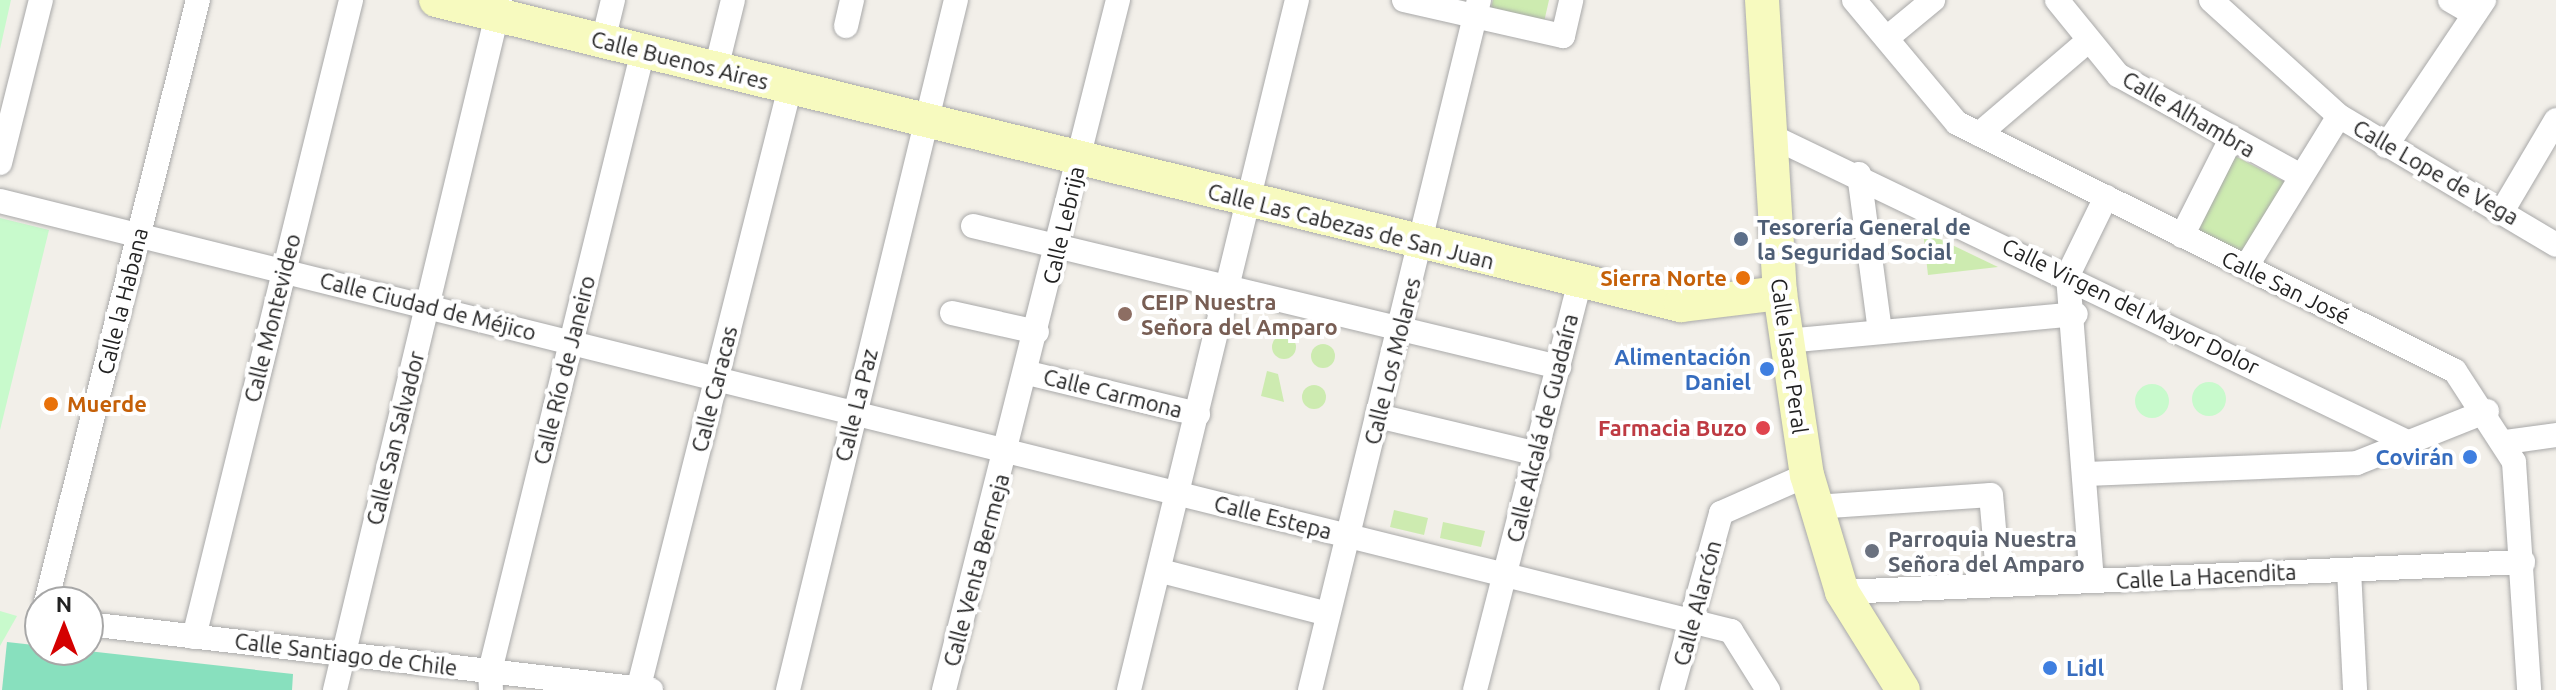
<!DOCTYPE html>
<meta charset="utf-8">
<style>
body{margin:0}
#map{position:relative;width:2556px;height:690px;overflow:hidden;background:#f2efe9;font-family:Ubuntu,sans-serif}
div>[style]{position:absolute}
.grass>*{inset:0;background:#cdebb0}
.round{border-radius:50%}
.park>*{inset:0;background:#c8facc}
.pitch>*{inset:0;background:#88e0be}
.roads{filter:drop-shadow(0 0 2px #a9a9a9) drop-shadow(0 0 2px #a9a9a9)}
.street>*{height:24px;margin:-12px;padding:0 12px;transform-origin:12px;border-radius:12px;background:#fff}
.secondary>*{height:34px;margin:-17px;padding:0 17px;transform-origin:17px;border-radius:17px;background:#f7fabf}
.dots>*{width:22px;height:22px;translate:-50% -50%;box-sizing:border-box;border:4px solid #fff;border-radius:50%}
span{translate:-50% -50%;white-space:nowrap;text-align:center;line-height:1.15;-webkit-text-stroke:8px #fff;paint-order:stroke}
.street-label{font-size:22px;color:#222}
.service-label{font-size:22px;color:#4e5e75;font-weight:700}
.left{translate:0 -50%;text-align:left}
.food-label{font-size:22px;color:#c56008;font-weight:700}
.right{translate:-100% -50%;text-align:right}
.education-label{font-size:22px;color:#785e54;font-weight:700}
.shop-label{font-size:22px;color:#366cbe;font-weight:700}
.health-label{font-size:22px;color:#be3a42;font-weight:700}
.worship-label{font-size:22px;color:#5b616d;font-weight:700}
.north{position:absolute;left:24px;top:586px;width:80px;height:80px;box-sizing:border-box;background:#fff;border:2px solid #a7a7a7;border-radius:50%;rotate:0deg;font-size:22px;font-weight:700;line-height:32px;text-align:center;color:#222}
.north::after{content:'';display:block;margin:auto;width:28px;height:36px;background:#d40000;clip-path:polygon(50% 0,100% 100%,50% 72%,0 100%)}
</style>
<div id="map">
<div class="grass">
<i style="clip-path:polygon(1493px 0,1549px 0,1544px 22px,1491px 8px)"></i>
<i style="clip-path:polygon(2233px 155px,2285px 182px,2246px 257px,2194px 230px)"></i>
<i style="clip-path:polygon(1923px 231px,1998px 267px,1928px 275px)"></i>
<i class="round" style="left:1272px;top:335px;width:24px;height:24px"></i>
<i class="round" style="left:1311px;top:344px;width:24px;height:24px"></i>
<i style="clip-path:polygon(1267px 371px,1278px 374px,1284px 402px,1261px 396px)"></i>
<i class="round" style="left:1302px;top:385px;width:24px;height:24px"></i>
<i style="clip-path:polygon(1394px 510px,1428px 518px,1424px 535px,1390px 527px)"></i>
<i style="clip-path:polygon(1443px 522px,1485px 531px,1481px 547px,1440px 538px)"></i>
</div>
<div class="park">
<i style="clip-path:polygon(0 0,11px 0,0 49px)"></i>
<i style="clip-path:polygon(0 218px,49px 230px,0 430px)"></i>
<i class="round" style="left:2192px;top:382px;width:34px;height:34px"></i>
<i class="round" style="left:2135px;top:384px;width:34px;height:34px"></i>
<i style="clip-path:polygon(0 611px,17px 616px,0 646px)"></i>
</div>
<div class="pitch">
<i style="clip-path:polygon(7px 642px,293px 674px,292px 690px,2px 690px)"></i>
</div>
<div class="roads">
<div class="street">
<i style="left:1404px;top:0;width:163px;rotate:12.8deg"></i>
<i style="left:1563px;top:36px;width:37px;rotate:-77deg"></i>
<i style="left:1854px;top:0;width:160px;rotate:50.1deg"></i>
<i style="left:1957px;top:123px;width:556px;rotate:26.47deg"></i>
<i style="left:2455px;top:371px;width:108px;rotate:57deg"></i>
<i style="left:2514px;top:462px;width:228px;rotate:86.2deg"></i>
<i style="left:2057px;top:0;width:97px;rotate:50.9deg"></i>
<i style="left:2118px;top:75px;width:209px;rotate:28.9deg"></i>
<i style="left:2211px;top:0;width:173px;rotate:42.2deg"></i>
<i style="left:2339px;top:116px;width:252px;rotate:30.7deg"></i>
<i style="left:2450px;top:0;width:28px;rotate:30deg"></i>
<i style="left:846px;top:26px;width:27px;rotate:-77deg"></i>
<i style="left:1887px;top:38px;width:60px;rotate:-39.6deg"></i>
<i style="left:603px;top:41px;width:42px;rotate:-76.3deg"></i>
<i style="left:716px;top:69px;width:71px;rotate:-76.2deg"></i>
<i style="left:1979px;top:134px;width:143px;rotate:-40.5deg"></i>
<i style="left:1769px;top:135px;width:706px;rotate:25.69deg"></i>
<i style="left:2386px;top:146px;width:176px;rotate:-56.1deg"></i>
<i style="left:0;top:163px;width:168px;rotate:-75.9deg"></i>
<i style="left:1859px;top:174px;width:159px;rotate:82.4deg"></i>
<i style="left:0;top:201px;width:1784px;rotate:13.95deg"></i>
<i style="left:1731px;top:631px;width:70px;rotate:57.9deg"></i>
<i style="left:2504px;top:208px;width:102px;rotate:-59.4deg"></i>
<i style="left:973px;top:226px;width:603px;rotate:13.53deg"></i>
<i style="left:2182px;top:236px;width:106px;rotate:-63.2deg"></i>
<i style="left:2246px;top:267px;width:177px;rotate:-58.4deg"></i>
<i style="left:952px;top:313px;width:87px;rotate:12.6deg"></i>
<i style="left:1786px;top:341px;width:291px;rotate:-5.3deg"></i>
<i style="left:1028px;top:373px;width:175px;rotate:13.6deg"></i>
<i style="left:1378px;top:416px;width:164px;rotate:13.4deg"></i>
<i style="left:2506px;top:442px;width:50px;rotate:-8deg"></i>
<i style="left:2086px;top:474px;width:271px;rotate:-2.3deg"></i>
<i style="left:2357px;top:463px;width:140px;rotate:-21.8deg"></i>
<i style="left:1815px;top:507px;width:176px;rotate:-3.9deg"></i>
<i style="left:1991px;top:495px;width:90px;rotate:84.9deg"></i>
<i style="left:2349px;top:570px;width:120px;rotate:87.1deg"></i>
<i style="left:1161px;top:571px;width:172px;rotate:14.4deg"></i>
<i style="left:2092px;top:581px;width:307px;rotate:-94.5deg"></i>
<i style="left:2068px;top:275px;width:87px;rotate:-64deg"></i>
<i style="left:1842px;top:592px;width:682px;rotate:-2.52deg"></i>
<i style="left:46px;top:602px;width:621px;rotate:-75.83deg"></i>
<i style="left:88px;top:624px;width:567px;rotate:6.69deg"></i>
<i style="left:194px;top:637px;width:656px;rotate:-76.15deg"></i>
<i style="left:335px;top:690px;width:708px;rotate:-76.51deg"></i>
<i style="left:491px;top:690px;width:19px;rotate:-93deg"></i>
<i style="left:490px;top:671px;width:639px;rotate:-76.14deg"></i>
<i style="left:638px;top:690px;width:622px;rotate:-75.85deg"></i>
<i style="left:788px;top:690px;width:710px;rotate:-76.32deg"></i>
<i style="left:944px;top:690px;width:712px;rotate:-75.85deg"></i>
<i style="left:1129px;top:690px;width:710px;rotate:-76.32deg"></i>
<i style="left:1310px;top:690px;width:710px;rotate:-76.24deg"></i>
<i style="left:1475px;top:690px;width:421px;rotate:-75.6deg"></i>
<i style="left:1672px;top:690px;width:184px;rotate:-74.5deg"></i>
<i style="left:1721px;top:513px;width:94px;rotate:-23.8deg"></i>
</div>
<div class="secondary">
<i style="left:436px;top:0;width:1282px;rotate:13.77deg"></i>
<i style="left:1681px;top:305px;width:100px;rotate:-6.9deg"></i>
<i style="left:1762px;top:0;width:294px;rotate:86.5deg"></i>
<i style="left:1780px;top:293px;width:184px;rotate:81.6deg"></i>
<i style="left:1807px;top:475px;width:122px;rotate:73.3deg"></i>
<i style="left:1842px;top:592px;width:115px;rotate:58.1deg"></i>
</div>
</div>
<div class="dots">
<i style="left:1741px;top:239px;background:#5c6f8a"></i>
<i style="left:1743px;top:278px;background:#e8710a"></i>
<i style="left:1125px;top:314px;background:#8d6e63"></i>
<i style="left:1767px;top:369px;background:#3f7fe0"></i>
<i style="left:51px;top:404px;background:#e8710a"></i>
<i style="left:1763px;top:428px;background:#e0444e"></i>
<i style="left:2470px;top:457px;background:#3f7fe0"></i>
<i style="left:1872px;top:551px;background:#6b7280"></i>
<i style="left:2050px;top:668px;background:#3f7fe0"></i>
</div>
<div class="street-label">
<span style="left:680px;top:60px;rotate:14deg">Calle Buenos Aires</span>
<span style="left:2189px;top:114px;rotate:30deg">Calle Alhambra</span>
<span style="left:2436px;top:172px;rotate:30deg">Calle Lope de Vega</span>
<span style="left:1063px;top:225px;rotate:-77deg">Calle Lebrija</span>
<span style="left:1351px;top:226px;rotate:14deg">Calle Las Cabezas de San Juan</span>
<span style="left:2286px;top:287px;rotate:26deg">Calle San José</span>
<span style="left:122px;top:301px;rotate:-76deg">Calle la Habana</span>
<span style="left:428px;top:306px;rotate:14deg">Calle Ciudad de Méjico</span>
<span style="left:2131px;top:306px;rotate:26deg">Calle Virgen del Mayor Dolor</span>
<span style="left:272px;top:318px;rotate:-76deg">Calle Montevideo</span>
<span style="left:1790px;top:356px;rotate:82deg">Calle Isaac Peral</span>
<span style="left:1392px;top:361px;rotate:-76deg">Calle Los Molares</span>
<span style="left:564px;top:370px;rotate:-76deg">Calle Río de Janeiro</span>
<span style="left:714px;top:389px;rotate:-76deg">Calle Caracas</span>
<span style="left:1113px;top:393px;rotate:14deg">Calle Carmona</span>
<span style="left:856px;top:405px;rotate:-76deg">Calle La Paz</span>
<span style="left:1542px;top:428px;rotate:-76deg">Calle Alcalá de Guadaíra</span>
<span style="left:395px;top:438px;rotate:-76deg">Calle San Salvador</span>
<span style="left:1273px;top:517px;rotate:14deg">Calle Estepa</span>
<span style="left:976px;top:570px;rotate:-75deg">Calle Venta Bermeja</span>
<span style="left:2206px;top:576px;rotate:-3deg">Calle La Hacendita</span>
<span style="left:1697px;top:603px;rotate:-75deg">Calle Alarcón</span>
<span style="left:346px;top:654px;rotate:7deg">Calle Santiago de Chile</span>
</div>
<div class="service-label">
<span class="left" style="left:1757px;top:239px">Tesorería General de<br>la Seguridad Social</span>
</div>
<div class="food-label">
<span class="right" style="left:1727px;top:278px">Sierra Norte</span>
<span class="left" style="left:67px;top:404px">Muerde</span>
</div>
<div class="education-label">
<span class="left" style="left:1141px;top:314px">CEIP Nuestra<br>Señora del Amparo</span>
</div>
<div class="shop-label">
<span class="right" style="left:1751px;top:369px">Alimentación<br>Daniel</span>
<span class="right" style="left:2454px;top:457px">Covirán</span>
<span class="left" style="left:2066px;top:668px">Lidl</span>
</div>
<div class="health-label">
<span class="right" style="left:1747px;top:428px">Farmacia Buzo</span>
</div>
<div class="worship-label">
<span class="left" style="left:1888px;top:551px">Parroquia Nuestra<br>Señora del Amparo</span>
</div>
<div class="north">N</div>
</div>
